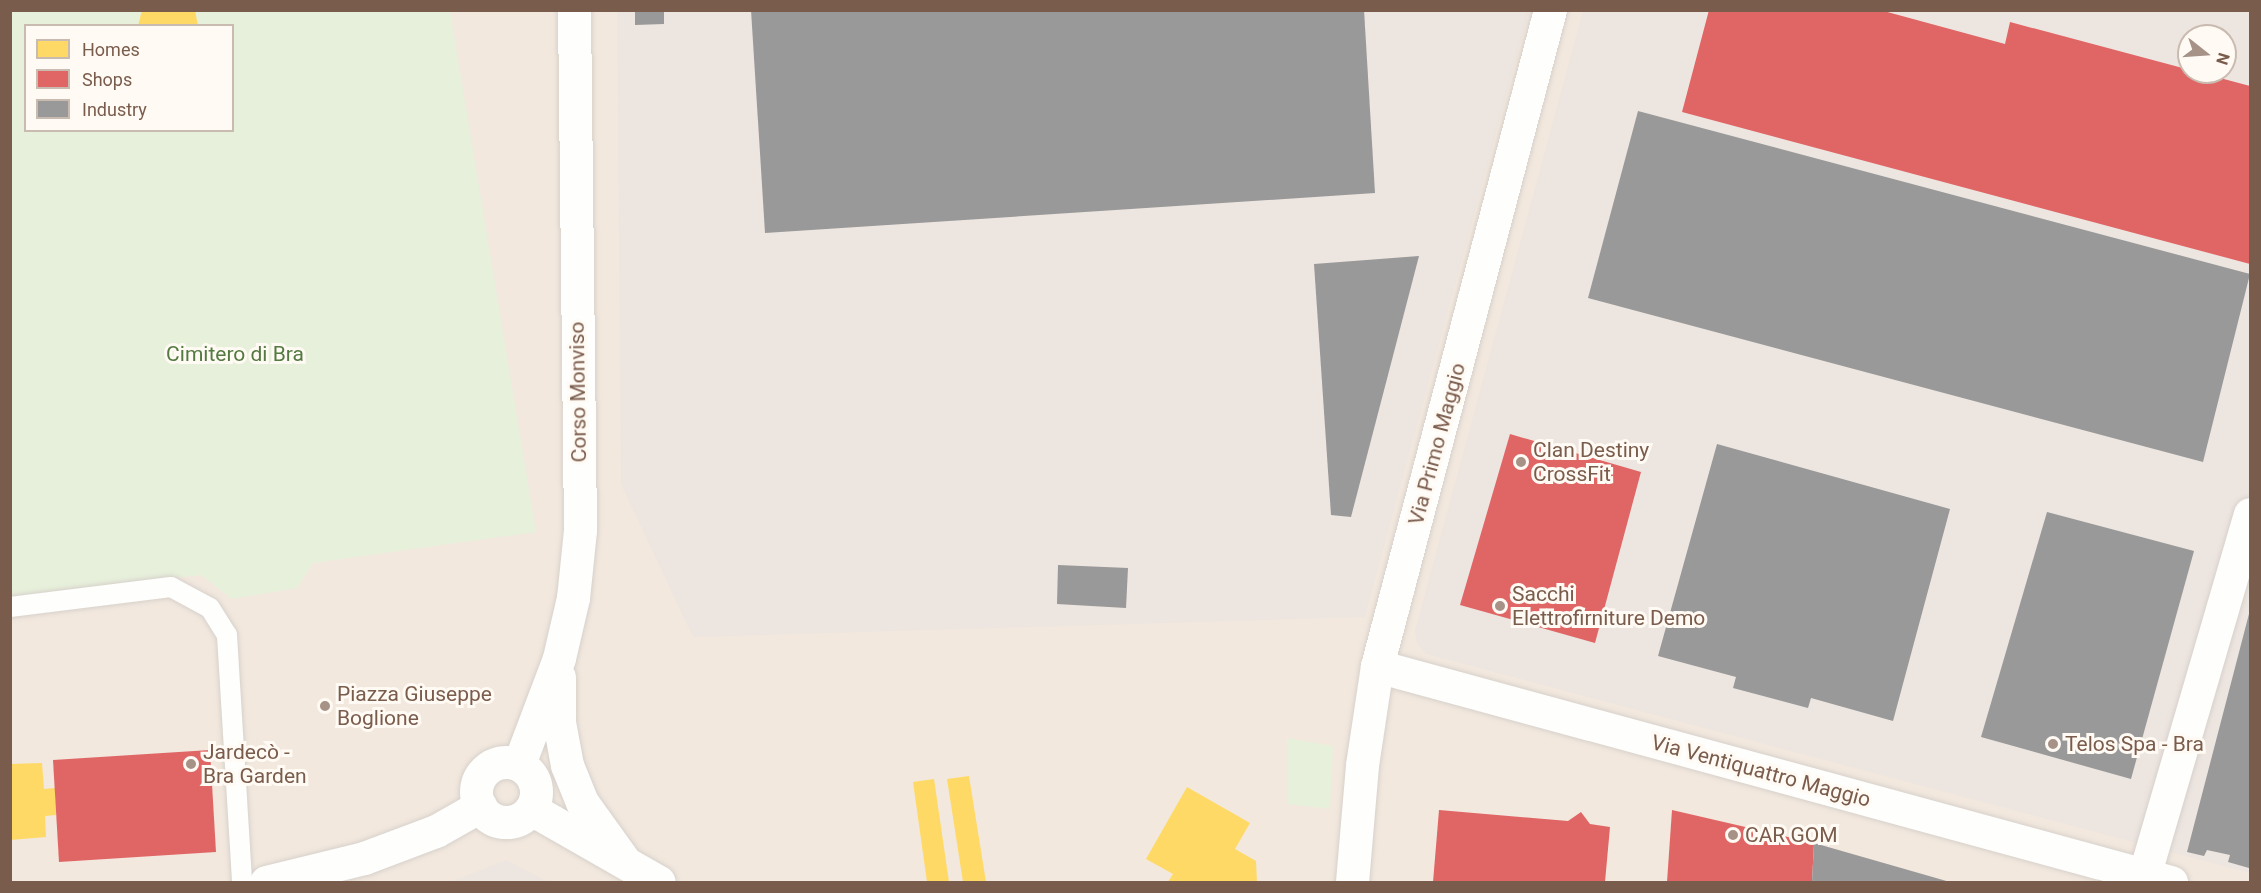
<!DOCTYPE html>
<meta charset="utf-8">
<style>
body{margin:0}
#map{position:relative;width:2261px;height:893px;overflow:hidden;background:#f9f5f0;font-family:Roboto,sans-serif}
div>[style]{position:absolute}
.residential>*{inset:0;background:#f2e8de}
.industrial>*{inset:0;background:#ede5e0}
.green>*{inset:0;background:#e7f0db}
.homes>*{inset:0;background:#ffd966}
.shops>*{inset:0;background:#e06666}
.industry>*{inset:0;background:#999}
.roads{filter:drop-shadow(0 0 2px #d7d1cb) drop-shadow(0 0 2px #d7d1cb)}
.lane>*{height:20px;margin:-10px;padding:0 10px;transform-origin:10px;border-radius:10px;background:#fefefd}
.street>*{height:33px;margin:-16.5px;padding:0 16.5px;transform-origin:16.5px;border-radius:16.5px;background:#fefefd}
.street>.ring{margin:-16.5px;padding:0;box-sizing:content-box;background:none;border:33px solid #fefefd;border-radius:50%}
.dots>*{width:16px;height:16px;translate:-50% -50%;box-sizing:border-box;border:3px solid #fffaf3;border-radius:50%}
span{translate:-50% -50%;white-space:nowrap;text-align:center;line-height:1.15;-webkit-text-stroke:6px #fffaf3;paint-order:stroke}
.park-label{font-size:21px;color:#537a41}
.street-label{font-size:21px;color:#7a5c4d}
.poi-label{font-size:21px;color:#7a5c4d}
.left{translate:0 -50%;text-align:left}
.frame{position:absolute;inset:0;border:12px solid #7a5c4d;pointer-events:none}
.legend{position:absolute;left:24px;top:24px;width:210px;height:108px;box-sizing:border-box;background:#fffaf3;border:2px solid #cabbb1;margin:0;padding:8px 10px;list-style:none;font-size:18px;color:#7a5c4d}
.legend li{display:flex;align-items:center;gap:12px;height:30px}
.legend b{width:30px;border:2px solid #cabbb1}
.north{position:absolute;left:2177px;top:24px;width:60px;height:60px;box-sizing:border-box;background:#fffaf3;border:2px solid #cabbb1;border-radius:50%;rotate:107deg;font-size:16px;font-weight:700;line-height:24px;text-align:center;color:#7a5c4d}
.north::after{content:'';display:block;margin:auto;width:21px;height:27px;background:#a69286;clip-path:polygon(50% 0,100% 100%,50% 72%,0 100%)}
</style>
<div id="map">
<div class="residential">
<i style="clip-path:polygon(evenodd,11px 11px,2250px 11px,2250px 882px,11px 882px,11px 11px,26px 26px,232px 26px,232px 130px,26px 130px,26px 26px,11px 11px,2189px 36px,2225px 36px,2225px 72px,2189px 72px,2189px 36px)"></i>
</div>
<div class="industrial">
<i style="clip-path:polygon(617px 11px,1529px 11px,1365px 617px,693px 637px,621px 484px)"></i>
<i style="clip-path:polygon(evenodd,1583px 11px,2250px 11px,2250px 873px,1426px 654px,1417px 643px,1415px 631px,1583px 11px,2189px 36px,2225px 36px,2225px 72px,2189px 72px,2189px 36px)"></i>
<i style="clip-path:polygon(506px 860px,548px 882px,451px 882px)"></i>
</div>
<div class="green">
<i style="clip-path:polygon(evenodd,10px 11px,450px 11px,536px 532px,313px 563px,297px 588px,232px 599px,201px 575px,11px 597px,10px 11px,26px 26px,232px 26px,232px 130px,26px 130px,26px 26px)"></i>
<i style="clip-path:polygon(1287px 738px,1333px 746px,1330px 809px,1288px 804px)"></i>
</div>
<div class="homes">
<i style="clip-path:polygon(142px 10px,195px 10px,198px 26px,138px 26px)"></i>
<i style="clip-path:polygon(42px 763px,44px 789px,55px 788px,56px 815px,45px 816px,46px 837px,10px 840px,10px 764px)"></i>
<i style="clip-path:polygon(969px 776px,986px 882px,963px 882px,947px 779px)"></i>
<i style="clip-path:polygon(934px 779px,949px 882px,927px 882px,913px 782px)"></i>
<i style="clip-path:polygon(1187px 787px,1250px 823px,1235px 849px,1256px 861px,1257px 882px,1168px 882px,1173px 874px,1146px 859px)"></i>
</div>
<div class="shops">
<i style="clip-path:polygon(1709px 10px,1880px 10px,2005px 44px,2010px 22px,2250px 86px,2250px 264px,1682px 112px)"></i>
<i style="clip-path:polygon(1510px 434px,1641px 472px,1595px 643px,1460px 605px)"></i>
<i style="clip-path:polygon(210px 750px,216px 852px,59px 862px,53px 760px)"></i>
<i style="clip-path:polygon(1439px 810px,1568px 821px,1581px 812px,1590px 824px,1610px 827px,1605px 882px,1433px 882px)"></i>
<i style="clip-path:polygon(1672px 810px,1814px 843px,1812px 882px,1667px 882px)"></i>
</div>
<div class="industry">
<i style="clip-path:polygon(635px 10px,664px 10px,664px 24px,635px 25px)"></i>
<i style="clip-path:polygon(751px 10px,1364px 10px,1375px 193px,765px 233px)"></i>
<i style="clip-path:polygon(1638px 111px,2250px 274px,2203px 462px,1588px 298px)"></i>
<i style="clip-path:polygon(1419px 256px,1351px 517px,1331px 515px,1314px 264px)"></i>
<i style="clip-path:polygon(1717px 444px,1950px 509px,1893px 721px,1811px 698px,1808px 708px,1733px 688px,1736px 677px,1658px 656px)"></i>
<i style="clip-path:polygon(2047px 512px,2194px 551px,2131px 779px,1981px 737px)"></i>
<i style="clip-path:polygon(1058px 565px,1128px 568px,1126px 608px,1057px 604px)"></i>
<i style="clip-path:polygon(2250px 610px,2250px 863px,2249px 868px,2228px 862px,2230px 855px,2207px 850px,2204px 856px,2187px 852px)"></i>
<i style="clip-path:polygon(1814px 843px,1950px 882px,1812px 882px)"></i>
</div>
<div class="roads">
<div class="lane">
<i style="left:10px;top:607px;width:162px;rotate:-7.1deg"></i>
<i style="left:171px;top:587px;width:44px;rotate:28.3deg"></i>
<i style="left:210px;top:608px;width:32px;rotate:58deg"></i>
<i style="left:227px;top:635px;width:247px;rotate:86.5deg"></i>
</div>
<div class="street">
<i style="left:1377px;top:666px;width:823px;rotate:15.22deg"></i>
<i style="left:559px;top:677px;width:45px;rotate:90deg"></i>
<i style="left:559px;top:722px;width:44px;rotate:79.5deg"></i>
<i style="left:567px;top:765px;width:40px;rotate:68deg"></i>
<i style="left:582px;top:802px;width:74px;rotate:54.4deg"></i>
<i class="ring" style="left:476px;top:762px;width:27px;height:27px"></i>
<i style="left:519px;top:764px;width:113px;rotate:-69.3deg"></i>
<i style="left:559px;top:658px;width:62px;rotate:-76.9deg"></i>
<i style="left:573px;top:598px;width:68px;rotate:-84.1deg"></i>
<i style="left:580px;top:530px;width:520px;rotate:-90.66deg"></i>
<i style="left:531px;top:809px;width:147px;rotate:29.7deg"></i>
<i style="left:2144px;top:876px;width:377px;rotate:-73.7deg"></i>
<i style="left:266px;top:882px;width:101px;rotate:-13.8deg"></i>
<i style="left:364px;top:858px;width:77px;rotate:-20.6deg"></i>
<i style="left:436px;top:831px;width:51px;rotate:-29.6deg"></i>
<i style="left:1352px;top:882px;width:117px;rotate:-85.1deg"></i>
<i style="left:1362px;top:765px;width:100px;rotate:-81.4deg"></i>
<i style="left:1377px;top:666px;width:678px;rotate:-75.23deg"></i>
</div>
</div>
<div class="dots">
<i style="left:1521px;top:462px;background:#a69286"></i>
<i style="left:1500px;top:606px;background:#a69286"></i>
<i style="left:325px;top:706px;background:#a69286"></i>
<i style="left:2053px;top:744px;background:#a69286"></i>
<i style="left:191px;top:764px;background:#a69286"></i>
<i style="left:1733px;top:835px;background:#a69286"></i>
</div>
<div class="park-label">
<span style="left:235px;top:354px">Cimitero di Bra</span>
</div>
<div class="street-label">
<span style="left:578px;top:392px;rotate:-91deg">Corso Monviso</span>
<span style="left:1437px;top:444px;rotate:-75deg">Via Primo Maggio</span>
<span style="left:1761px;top:771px;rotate:15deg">Via Ventiquattro Maggio</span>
</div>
<div class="poi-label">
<span class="left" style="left:1533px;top:462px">Clan Destiny<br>CrossFit</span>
<span class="left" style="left:1512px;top:606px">Sacchi<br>Elettrofirniture Demo</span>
<span class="left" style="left:337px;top:706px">Piazza Giuseppe<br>Boglione</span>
<span class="left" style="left:2065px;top:744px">Telos Spa - Bra</span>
<span class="left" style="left:203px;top:764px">Jardecò -<br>Bra Garden</span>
<span class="left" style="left:1745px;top:835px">CAR GOM</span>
</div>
<div class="frame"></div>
<ul class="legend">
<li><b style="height:16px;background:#ffd966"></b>Homes</li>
<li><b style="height:16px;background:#e06666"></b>Shops</li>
<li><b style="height:16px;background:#999"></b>Industry</li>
</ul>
<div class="north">N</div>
</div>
